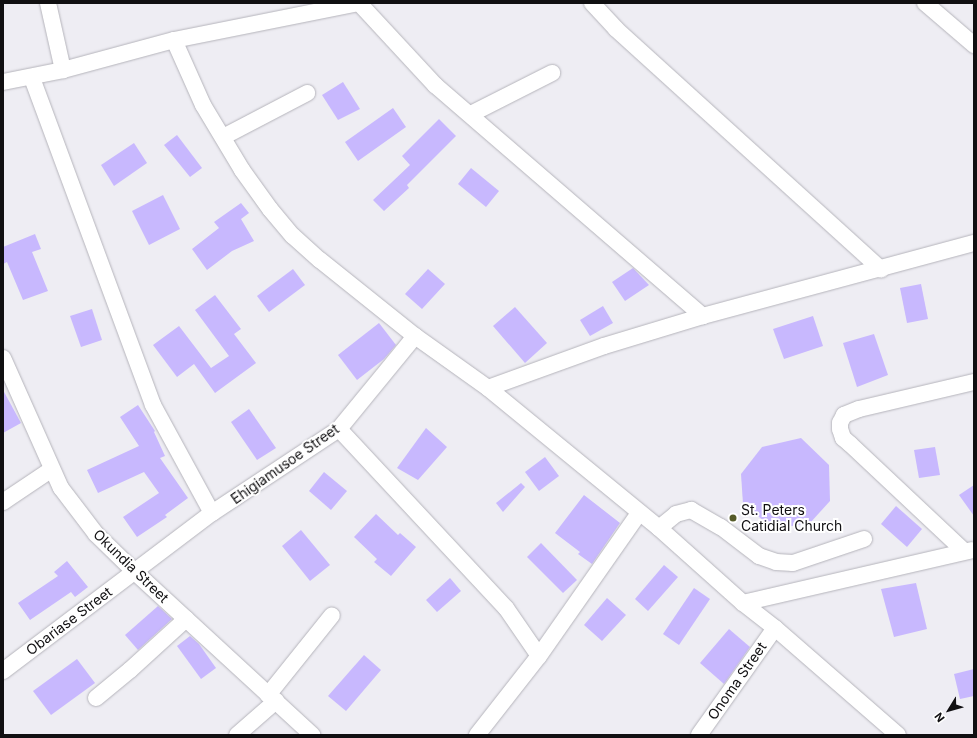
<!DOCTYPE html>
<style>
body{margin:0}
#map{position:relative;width:977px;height:738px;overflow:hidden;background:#eeedf3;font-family:Inter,sans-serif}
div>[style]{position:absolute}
.building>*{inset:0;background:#c8b8fe}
.roads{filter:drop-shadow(0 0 1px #b5b4bb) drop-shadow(0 0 1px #b5b4bb)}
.minor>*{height:16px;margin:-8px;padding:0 8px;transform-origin:8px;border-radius:8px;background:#fff}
.dots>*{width:11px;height:11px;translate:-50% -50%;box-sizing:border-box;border:2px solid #fff;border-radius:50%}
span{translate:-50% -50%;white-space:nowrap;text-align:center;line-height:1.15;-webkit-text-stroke:4px #fff;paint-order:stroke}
.street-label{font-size:14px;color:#100f11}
.poi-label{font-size:14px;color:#100f11}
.left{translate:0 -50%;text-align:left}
.frame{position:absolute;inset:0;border:4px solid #100f11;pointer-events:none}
.north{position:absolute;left:929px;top:690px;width:40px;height:40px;-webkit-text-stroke:3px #fff;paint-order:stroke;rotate:233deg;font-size:11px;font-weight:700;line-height:16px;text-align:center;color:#100f11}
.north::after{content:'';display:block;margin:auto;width:14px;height:18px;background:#100f11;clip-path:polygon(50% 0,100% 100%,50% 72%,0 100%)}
</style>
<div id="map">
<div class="building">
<i style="clip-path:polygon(343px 82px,360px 109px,338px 120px,322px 95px)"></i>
<i style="clip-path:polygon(393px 108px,406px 127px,358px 161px,345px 142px)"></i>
<i style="clip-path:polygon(439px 119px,456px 136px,407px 185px,409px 188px,384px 211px,373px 200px,410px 165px,402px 156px)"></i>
<i style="clip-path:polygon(177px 135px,202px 168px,190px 177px,164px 145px)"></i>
<i style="clip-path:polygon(134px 143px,147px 163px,114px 186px,101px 165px)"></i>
<i style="clip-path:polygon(471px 168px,499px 191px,486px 207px,458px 184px)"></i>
<i style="clip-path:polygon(163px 195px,180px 229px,149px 245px,132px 211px)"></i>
<i style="clip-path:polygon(241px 203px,249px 213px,241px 219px,254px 241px,232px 251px,207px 270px,192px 249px,219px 228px,214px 222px)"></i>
<i style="clip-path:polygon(35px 234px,41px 249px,32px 252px,48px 291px,23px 300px,7px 262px,3px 264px,3px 247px)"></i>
<i style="clip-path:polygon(633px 268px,649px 285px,625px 301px,612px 282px)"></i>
<i style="clip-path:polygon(293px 269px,305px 285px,269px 312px,257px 296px)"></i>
<i style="clip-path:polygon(428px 269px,445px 284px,422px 309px,405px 294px)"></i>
<i style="clip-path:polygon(921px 284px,928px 319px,907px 323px,900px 288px)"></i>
<i style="clip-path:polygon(215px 295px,241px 329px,234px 334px,256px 363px,215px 393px,194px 364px,177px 377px,153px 345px,179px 326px,211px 368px,229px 356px,195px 310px)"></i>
<i style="clip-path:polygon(603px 306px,613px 323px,590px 336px,580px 320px)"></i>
<i style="clip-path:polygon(515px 307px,547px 343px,525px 363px,493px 326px)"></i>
<i style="clip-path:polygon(92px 309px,102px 340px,81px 347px,70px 316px)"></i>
<i style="clip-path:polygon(813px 316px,823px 346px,784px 359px,773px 329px)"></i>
<i style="clip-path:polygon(379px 323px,396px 345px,384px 359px,357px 380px,338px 355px)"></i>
<i style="clip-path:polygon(874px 334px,888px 375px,857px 387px,843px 343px)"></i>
<i style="clip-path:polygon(3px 390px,21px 423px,3px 433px)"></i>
<i style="clip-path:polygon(138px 405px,155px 431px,154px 432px,165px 456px,160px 458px,188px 498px,165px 515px,167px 517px,137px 537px,123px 517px,159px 493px,144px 472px,98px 493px,87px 470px,139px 446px,120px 417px)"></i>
<i style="clip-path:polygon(249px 409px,276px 448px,257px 460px,231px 422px)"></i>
<i style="clip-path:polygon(426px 428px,447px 447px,418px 480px,397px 468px)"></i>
<i style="clip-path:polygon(801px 438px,829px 465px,830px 501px,810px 523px,774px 529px,743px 504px,741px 474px,762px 447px)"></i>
<i style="clip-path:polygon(935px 447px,940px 475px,919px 478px,914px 450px)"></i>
<i style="clip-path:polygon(545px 457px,559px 476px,539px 491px,525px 472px)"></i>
<i style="clip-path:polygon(324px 472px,347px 491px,331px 510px,309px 491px)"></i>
<i style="clip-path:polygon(521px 483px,525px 487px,503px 512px,496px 503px)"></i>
<i style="clip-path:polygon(974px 485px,974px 516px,959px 495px)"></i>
<i style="clip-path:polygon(584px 495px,620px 523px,592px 564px,578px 554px,580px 552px,555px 533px)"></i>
<i style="clip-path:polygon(896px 506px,922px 529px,907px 547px,881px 524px)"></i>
<i style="clip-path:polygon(376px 514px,398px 535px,400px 533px,416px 547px,391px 576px,374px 562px,377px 559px,354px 537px)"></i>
<i style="clip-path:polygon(301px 530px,330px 565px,310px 581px,282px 546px)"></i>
<i style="clip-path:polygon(541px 543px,577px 580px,563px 593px,527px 557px)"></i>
<i style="clip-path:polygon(67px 561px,88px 587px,75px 597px,71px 592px,30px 620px,18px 603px,58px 576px,54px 572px)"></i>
<i style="clip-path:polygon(664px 565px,678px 577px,648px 611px,635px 599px)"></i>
<i style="clip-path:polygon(450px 578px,461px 591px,437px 612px,426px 600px)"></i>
<i style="clip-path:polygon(916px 583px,927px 629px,894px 637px,881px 589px)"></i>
<i style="clip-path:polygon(694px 588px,710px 599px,679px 645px,663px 634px)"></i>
<i style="clip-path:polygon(607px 598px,626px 615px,602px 641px,584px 625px)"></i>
<i style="clip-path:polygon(158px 606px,172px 619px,138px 650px,125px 635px)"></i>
<i style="clip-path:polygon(729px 629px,750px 647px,724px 684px,700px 663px)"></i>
<i style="clip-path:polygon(190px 636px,199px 644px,216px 668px,201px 679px,177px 646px)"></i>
<i style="clip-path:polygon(364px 655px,381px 670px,346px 711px,328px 696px)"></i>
<i style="clip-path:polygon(77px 659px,95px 683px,51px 715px,33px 691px)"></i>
<i style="clip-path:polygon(974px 669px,974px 696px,960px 699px,954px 674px)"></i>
</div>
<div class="roads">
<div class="minor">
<i style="left:48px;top:3px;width:69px;rotate:77.4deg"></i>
<i style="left:359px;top:3px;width:112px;rotate:47.2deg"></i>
<i style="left:435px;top:85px;width:354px;rotate:40.8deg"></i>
<i style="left:592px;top:3px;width:35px;rotate:47deg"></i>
<i style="left:616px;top:29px;width:358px;rotate:42.2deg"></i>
<i style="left:925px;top:3px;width:65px;rotate:40.6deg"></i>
<i style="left:174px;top:40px;width:71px;rotate:66deg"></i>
<i style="left:203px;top:105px;width:76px;rotate:59deg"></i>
<i style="left:242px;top:170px;width:48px;rotate:54.3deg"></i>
<i style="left:270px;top:209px;width:35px;rotate:50deg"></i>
<i style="left:293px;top:236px;width:36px;rotate:42deg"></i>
<i style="left:320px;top:260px;width:122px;rotate:38.7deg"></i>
<i style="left:415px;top:336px;width:90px;rotate:35.5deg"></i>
<i style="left:488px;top:388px;width:221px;rotate:39.3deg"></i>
<i style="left:659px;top:528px;width:113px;rotate:41.8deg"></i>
<i style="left:743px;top:603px;width:41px;rotate:38deg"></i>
<i style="left:775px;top:628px;width:163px;rotate:41deg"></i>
<i style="left:32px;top:78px;width:349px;rotate:69.7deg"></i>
<i style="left:153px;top:405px;width:123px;rotate:61.4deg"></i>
<i style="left:3px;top:82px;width:61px;rotate:-11.3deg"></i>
<i style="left:63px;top:70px;width:115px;rotate:-15.1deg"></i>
<i style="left:174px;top:40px;width:190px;rotate:-11.3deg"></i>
<i style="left:471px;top:114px;width:91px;rotate:-26.8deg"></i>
<i style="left:223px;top:137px;width:95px;rotate:-27.6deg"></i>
<i style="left:3px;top:358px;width:142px;rotate:66deg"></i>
<i style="left:61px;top:488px;width:58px;rotate:52.7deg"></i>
<i style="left:96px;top:534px;width:54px;rotate:44.3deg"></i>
<i style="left:135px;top:572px;width:241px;rotate:42.6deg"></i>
<i style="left:488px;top:388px;width:123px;rotate:-19.9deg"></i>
<i style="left:604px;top:346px;width:103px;rotate:-16.9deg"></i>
<i style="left:703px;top:316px;width:281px;rotate:-15.1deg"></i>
<i style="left:339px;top:429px;width:245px;rotate:47deg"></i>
<i style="left:506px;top:608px;width:58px;rotate:55.5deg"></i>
<i style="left:3px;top:502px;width:59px;rotate:-34deg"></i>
<i style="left:659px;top:528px;width:22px;rotate:-39deg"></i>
<i style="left:676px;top:514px;width:16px;rotate:-15deg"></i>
<i style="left:691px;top:510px;width:34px;rotate:30deg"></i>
<i style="left:721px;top:527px;width:48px;rotate:37.3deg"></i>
<i style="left:759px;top:556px;width:18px;rotate:19deg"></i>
<i style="left:776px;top:562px;width:17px;rotate:3deg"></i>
<i style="left:793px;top:563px;width:75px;rotate:-18.7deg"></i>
<i style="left:964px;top:551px;width:156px;rotate:-136.8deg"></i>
<i style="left:850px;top:444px;width:9px;rotate:-139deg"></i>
<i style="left:843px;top:438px;width:9px;rotate:-108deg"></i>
<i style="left:840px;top:429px;width:6px;rotate:-90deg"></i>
<i style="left:840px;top:423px;width:9px;rotate:-63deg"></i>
<i style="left:844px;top:415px;width:16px;rotate:-22deg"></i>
<i style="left:859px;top:409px;width:118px;rotate:-13.2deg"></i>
<i style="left:743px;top:603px;width:235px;rotate:-13deg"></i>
<i style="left:3px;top:671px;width:262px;rotate:-37.1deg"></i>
<i style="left:212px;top:513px;width:152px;rotate:-33.5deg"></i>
<i style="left:339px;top:429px;width:120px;rotate:-50.7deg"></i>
<i style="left:268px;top:695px;width:102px;rotate:-51.3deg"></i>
<i style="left:96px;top:698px;width:44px;rotate:-39.5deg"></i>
<i style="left:130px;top:670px;width:76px;rotate:-42.3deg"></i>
<i style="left:237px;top:735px;width:52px;rotate:-41.1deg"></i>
<i style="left:477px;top:735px;width:100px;rotate:-51.9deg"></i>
<i style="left:539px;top:656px;width:174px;rotate:-55deg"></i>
<i style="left:699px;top:735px;width:131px;rotate:-54.6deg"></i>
</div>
</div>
<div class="dots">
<i style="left:733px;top:518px;background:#555a28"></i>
</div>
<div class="street-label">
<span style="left:285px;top:464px;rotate:-35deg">Ehigiamusoe Street</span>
<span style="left:131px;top:566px;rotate:44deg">Okundia Street</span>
<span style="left:69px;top:621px;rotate:-37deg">Obariase Street</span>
<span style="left:737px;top:681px;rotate:-55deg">Onoma Street</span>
</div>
<div class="poi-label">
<span class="left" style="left:741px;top:518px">St. Peters<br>Catidial Church</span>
</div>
<div class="frame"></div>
<div class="north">N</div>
</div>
